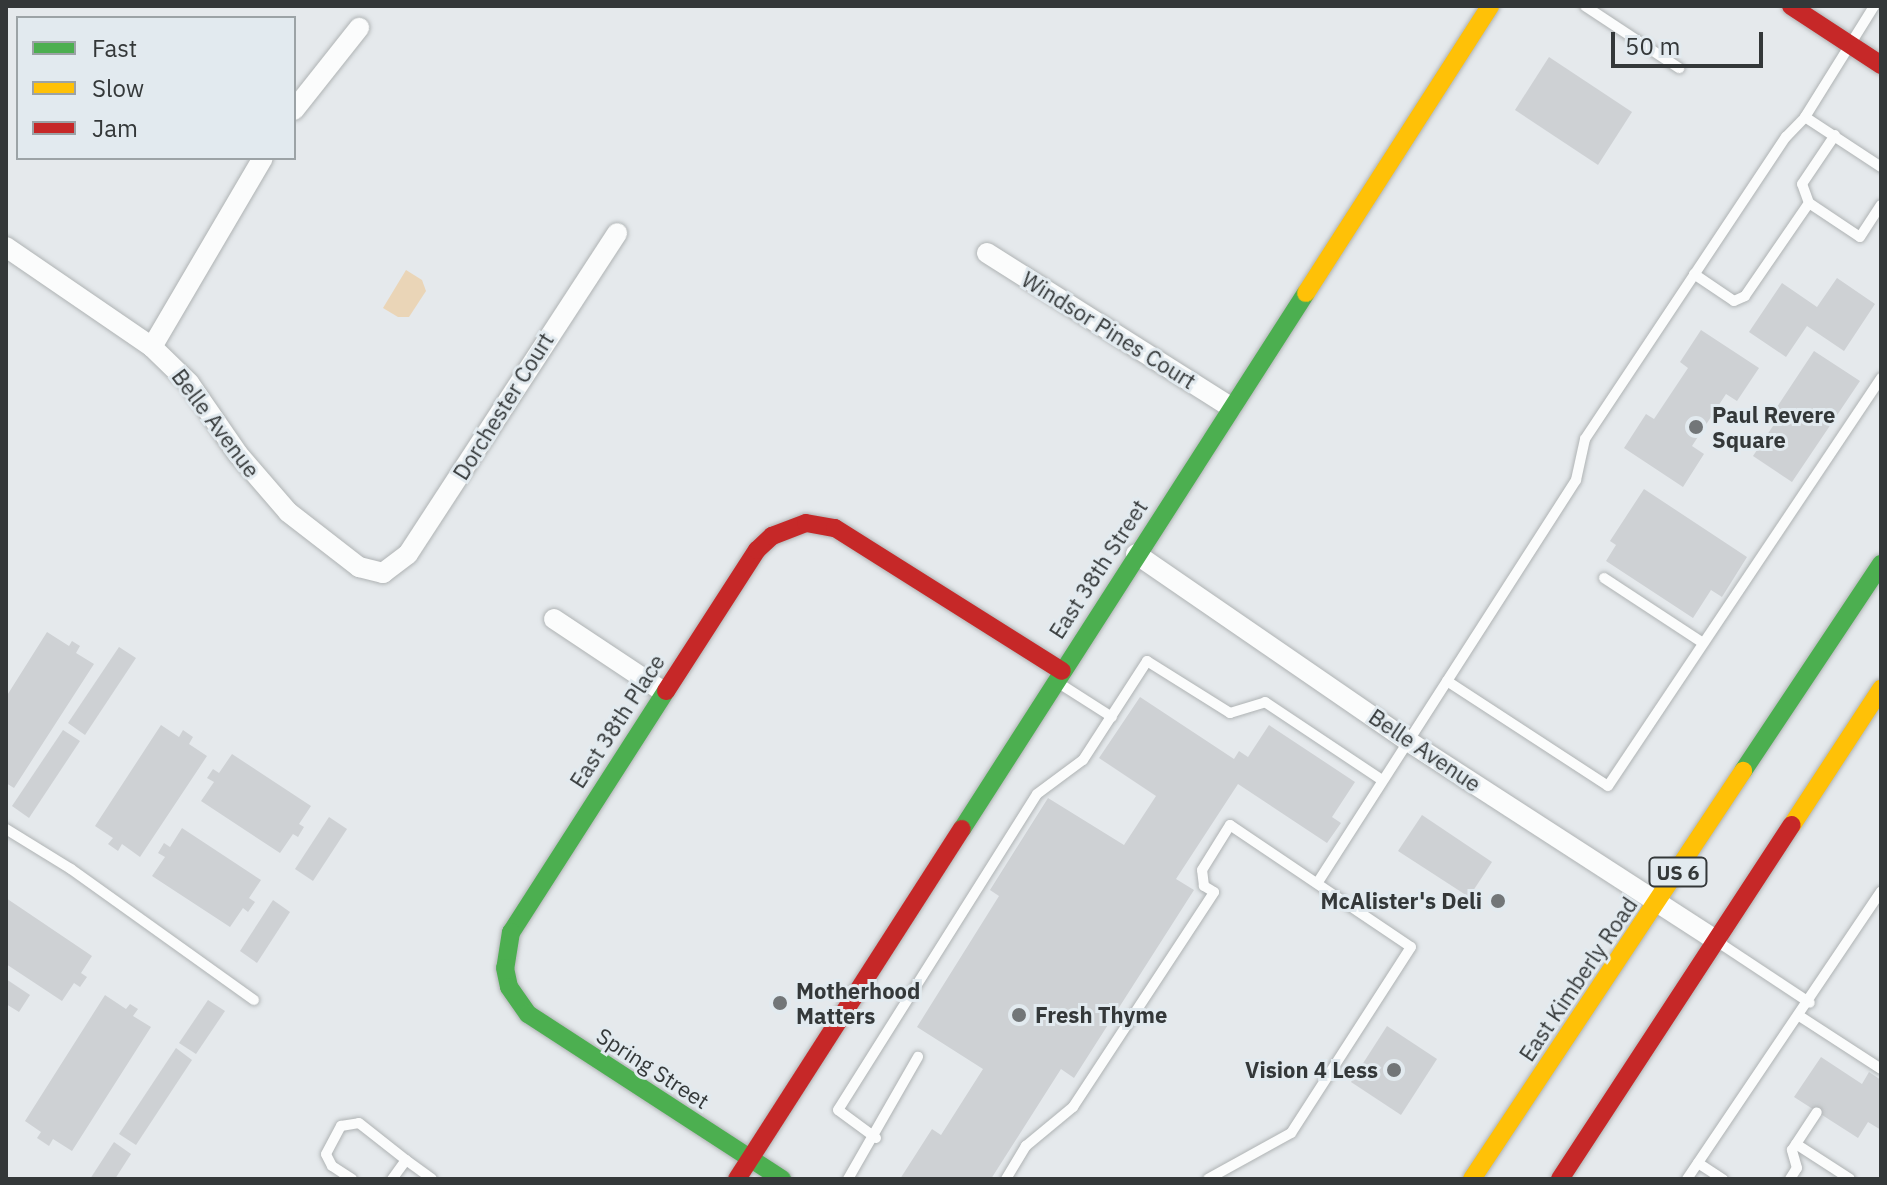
<!DOCTYPE html>
<style>
body{margin:0}
#map{position:relative;width:1887px;height:1185px;overflow:hidden;background:#e5e9ec;font-family:"IBM Plex Sans",sans-serif}
div>[style]{position:absolute}
.green>*{inset:0;background:#ead5b7}
.building>*{inset:0;background:#ced1d4}
.roads{filter:drop-shadow(0 0 2px #afb3b4) drop-shadow(0 0 2px #afb3b4)}
.lane>*{height:10px;margin:-5px;padding:0 5px;transform-origin:5px;border-radius:5px;background:#fbfcfc}
.street>*{height:20px;margin:-10px;padding:0 10px;transform-origin:10px;border-radius:10px;background:#fbfcfc}
.fast>*{height:18px;margin:-9px;padding:0 9px;transform-origin:9px;border-radius:9px;background:#4caf50}
.slow>*{height:18px;margin:-9px;padding:0 9px;transform-origin:9px;border-radius:9px;background:#ffc107}
.jam>*{height:18px;margin:-9px;padding:0 9px;transform-origin:9px;border-radius:9px;background:#c62828}
.dots>*{width:22px;height:22px;translate:-50% -50%;box-sizing:border-box;border:4px solid #e2eaef;border-radius:50%}
span{translate:-50% -50%;white-space:nowrap;text-align:center;line-height:1.15;-webkit-text-stroke:6px #e2eaef;paint-order:stroke}
.shield-label span{padding:2px 6px;background:#e2eaef;border:2px solid;border-radius:6px;-webkit-text-stroke-width:0}
.shield-label{font-size:20px;color:#343839;font-weight:700}
.street-label{font-size:22px;color:#343839}
.poi-label{font-size:22px;color:#343839;font-weight:700}
.left{translate:0 -50%;text-align:left}
.right{translate:-100% -50%;text-align:right}
.frame{position:absolute;inset:0;border:8px solid #343839;pointer-events:none}
.legend{position:absolute;left:16px;top:16px;width:280px;height:144px;box-sizing:border-box;background:#e2eaef;border:2px solid #9ca3a6;margin:0;padding:10px 14px;list-style:none;font-size:24px;color:#343839}
.legend li{display:flex;align-items:center;gap:16px;height:40px}
.legend b{width:40px;border:2px solid #9ca3a6}
.scale{position:absolute;left:1611px;top:32px;width:152px;height:36px;box-sizing:border-box;border:4px solid #343839;border-top:0;padding-left:10px;font-size:24px;line-height:28px;white-space:nowrap;color:#343839;-webkit-text-stroke:6px #e2eaef;paint-order:stroke}
</style>
<div id="map">
<div class="green">
<i style="clip-path:polygon(406px 270px,422px 280px,426px 291px,409px 317px,398px 317px,383px 308px)"></i>
</div>
<div class="building">
<i style="clip-path:polygon(1549px 57px,1632px 112px,1598px 165px,1515px 110px)"></i>
<i style="clip-path:polygon(1837px 278px,1875px 304px,1844px 351px,1807px 326px,1786px 357px,1749px 332px,1782px 283px,1817px 307px)"></i>
<i style="clip-path:polygon(1701px 330px,1759px 368px,1737px 401px,1726px 394px,1692px 446px,1704px 454px,1683px 487px,1624px 448px,1646px 414px,1654px 419px,1688px 368px,1680px 362px)"></i>
<i style="clip-path:polygon(1814px 351px,1860px 381px,1792px 482px,1753px 456px,1779px 417px,1773px 413px)"></i>
<i style="clip-path:polygon(1644px 489px,1747px 557px,1722px 597px,1711px 590px,1693px 618px,1606px 561px,1616px 545px,1610px 541px)"></i>
<i style="clip-path:polygon(47px 632px,69px 646px,72px 641px,80px 646px,76px 653px,94px 664px,14px 788px,6px 783px,6px 697px)"></i>
<i style="clip-path:polygon(119px 647px,136px 658px,85px 735px,68px 723px)"></i>
<i style="clip-path:polygon(1140px 697px,1234px 759px,1239px 751px,1248px 757px,1269px 725px,1355px 782px,1332px 817px,1341px 823px,1327px 843px,1238px 784px,1176px 879px,1194px 890px,1074px 1078px,1061px 1069px,991px 1179px,900px 1179px,932px 1129px,941px 1135px,983px 1069px,917px 1027px,999px 896px,990px 890px,1048px 798px,1124px 845px,1156px 796px,1099px 758px)"></i>
<i style="clip-path:polygon(161px 725px,179px 737px,183px 730px,193px 737px,189px 744px,207px 756px,140px 857px,122px 844px,118px 851px,108px 844px,113px 838px,95px 826px)"></i>
<i style="clip-path:polygon(63px 730px,80px 741px,29px 818px,12px 806px)"></i>
<i style="clip-path:polygon(232px 754px,311px 806px,299px 824px,304px 827px,298px 837px,293px 834px,280px 853px,201px 801px,214px 782px,207px 778px,213px 769px,219px 773px)"></i>
<i style="clip-path:polygon(1422px 815px,1492px 862px,1469px 897px,1398px 851px)"></i>
<i style="clip-path:polygon(329px 817px,347px 829px,313px 881px,295px 869px)"></i>
<i style="clip-path:polygon(182px 828px,261px 880px,249px 898px,255px 902px,248px 912px,243px 908px,230px 927px,152px 876px,165px 857px,158px 853px,164px 843px,170px 847px)"></i>
<i style="clip-path:polygon(6px 898px,92px 956px,81px 973px,87px 977px,80px 987px,74px 983px,62px 1001px,6px 964px)"></i>
<i style="clip-path:polygon(273px 900px,290px 912px,257px 963px,240px 951px)"></i>
<i style="clip-path:polygon(6px 979px,30px 995px,19px 1012px,6px 1004px)"></i>
<i style="clip-path:polygon(105px 995px,126px 1009px,130px 1004px,138px 1009px,133px 1016px,151px 1027px,72px 1151px,53px 1139px,49px 1146px,37px 1138px,41px 1132px,25px 1121px)"></i>
<i style="clip-path:polygon(208px 1000px,225px 1011px,196px 1054px,179px 1043px)"></i>
<i style="clip-path:polygon(1387px 1026px,1437px 1059px,1401px 1115px,1351px 1082px)"></i>
<i style="clip-path:polygon(176px 1048px,192px 1060px,136px 1145px,119px 1134px)"></i>
<i style="clip-path:polygon(1821px 1057px,1862px 1084px,1869px 1072px,1881px 1080px,1881px 1130px,1868px 1122px,1858px 1138px,1794px 1097px)"></i>
<i style="clip-path:polygon(114px 1142px,131px 1154px,115px 1179px,90px 1179px)"></i>
</div>
<div class="roads">
<div class="lane">
<i style="left:1585px;top:6px;width:113px;rotate:33.4deg"></i>
<i style="left:1805px;top:117px;width:91px;rotate:33.3deg"></i>
<i style="left:1809px;top:203px;width:20px;rotate:-110deg"></i>
<i style="left:1802px;top:184px;width:59px;rotate:-56deg"></i>
<i style="left:1694px;top:274px;width:48px;rotate:34deg"></i>
<i style="left:1734px;top:301px;width:12px;rotate:-24deg"></i>
<i style="left:1745px;top:296px;width:113px;rotate:-55.5deg"></i>
<i style="left:1809px;top:203px;width:61px;rotate:33.7deg"></i>
<i style="left:1860px;top:237px;width:38px;rotate:-57deg"></i>
<i style="left:1604px;top:578px;width:118px;rotate:33.3deg"></i>
<i style="left:1447px;top:681px;width:192px;rotate:33.1deg"></i>
<i style="left:1608px;top:786px;width:491px;rotate:-56.2deg"></i>
<i style="left:1057px;top:682px;width:65px;rotate:32.5deg"></i>
<i style="left:6px;top:829px;width:76px;rotate:31.6deg"></i>
<i style="left:71px;top:869px;width:225px;rotate:35.6deg"></i>
<i style="left:1318px;top:882px;width:478px;rotate:-57.3deg"></i>
<i style="left:1576px;top:480px;width:42px;rotate:-77.6deg"></i>
<i style="left:1585px;top:439px;width:363px;rotate:-56.4deg"></i>
<i style="left:1786px;top:137px;width:28px;rotate:-46deg"></i>
<i style="left:1805px;top:117px;width:131px;rotate:-58.1deg"></i>
<i style="left:1718px;top:942px;width:110px;rotate:33.5deg"></i>
<i style="left:1801px;top:1017px;width:95px;rotate:33deg"></i>
<i style="left:876px;top:1138px;width:47px;rotate:-143.6deg"></i>
<i style="left:838px;top:1110px;width:373px;rotate:-57.8deg"></i>
<i style="left:1037px;top:794px;width:57px;rotate:-36.5deg"></i>
<i style="left:1083px;top:760px;width:118px;rotate:-57.1deg"></i>
<i style="left:1147px;top:661px;width:98px;rotate:32.1deg"></i>
<i style="left:1230px;top:713px;width:37px;rotate:-17deg"></i>
<i style="left:1265px;top:702px;width:141px;rotate:33.7deg"></i>
<i style="left:1796px;top:1144px;width:64px;rotate:32.9deg"></i>
<i style="left:406px;top:1160px;width:32px;rotate:36deg"></i>
<i style="left:1698px;top:1163px;width:30px;rotate:33deg"></i>
<i style="left:352px;top:1179px;width:24px;rotate:-147deg"></i>
<i style="left:332px;top:1166px;width:13px;rotate:-117deg"></i>
<i style="left:326px;top:1154px;width:32px;rotate:-62deg"></i>
<i style="left:341px;top:1126px;width:18px;rotate:-9deg"></i>
<i style="left:359px;top:1123px;width:60px;rotate:38.2deg"></i>
<i style="left:406px;top:1160px;width:24px;rotate:126deg"></i>
<i style="left:848px;top:1179px;width:141px;rotate:-60.2deg"></i>
<i style="left:1006px;top:1179px;width:39px;rotate:-59deg"></i>
<i style="left:1026px;top:1146px;width:61px;rotate:-39.7deg"></i>
<i style="left:1073px;top:1107px;width:257px;rotate:-56.7deg"></i>
<i style="left:1214px;top:892px;width:12px;rotate:-149deg"></i>
<i style="left:1204px;top:886px;width:16px;rotate:-97deg"></i>
<i style="left:1202px;top:870px;width:53px;rotate:-58.1deg"></i>
<i style="left:1230px;top:825px;width:218px;rotate:34deg"></i>
<i style="left:1411px;top:947px;width:221px;rotate:122.8deg"></i>
<i style="left:1291px;top:1133px;width:95px;rotate:151deg"></i>
<i style="left:1687px;top:1179px;width:347px;rotate:-56deg"></i>
<i style="left:1790px;top:1179px;width:13px;rotate:-58deg"></i>
<i style="left:1797px;top:1168px;width:19px;rotate:-106deg"></i>
<i style="left:1792px;top:1150px;width:45px;rotate:-56.7deg"></i>
</div>
<div class="street">
<i style="left:294px;top:110px;width:105px;rotate:-51.6deg"></i>
<i style="left:6px;top:247px;width:177px;rotate:34.4deg"></i>
<i style="left:152px;top:347px;width:52px;rotate:44.2deg"></i>
<i style="left:189px;top:383px;width:86px;rotate:55.4deg"></i>
<i style="left:238px;top:454px;width:77px;rotate:49.2deg"></i>
<i style="left:288px;top:512px;width:90px;rotate:37.8deg"></i>
<i style="left:359px;top:567px;width:25px;rotate:14deg"></i>
<i style="left:383px;top:573px;width:31px;rotate:-37deg"></i>
<i style="left:408px;top:554px;width:383px;rotate:-56.9deg"></i>
<i style="left:987px;top:253px;width:289px;rotate:32.3deg"></i>
<i style="left:152px;top:347px;width:219px;rotate:-59.6deg"></i>
<i style="left:1136px;top:554px;width:330px;rotate:34.5deg"></i>
<i style="left:1408px;top:741px;width:368px;rotate:32.9deg"></i>
<i style="left:554px;top:619px;width:132px;rotate:33.6deg"></i>
</div>
<div class="fast">
<i style="left:666px;top:691px;width:287px;rotate:122.7deg"></i>
<i style="left:511px;top:932px;width:36px;rotate:99deg"></i>
<i style="left:505px;top:968px;width:19px;rotate:78deg"></i>
<i style="left:509px;top:987px;width:33px;rotate:55deg"></i>
<i style="left:528px;top:1014px;width:303px;rotate:33deg"></i>
<i style="left:1743px;top:771px;width:249px;rotate:-56.3deg"></i>
<i style="left:962px;top:829px;width:637px;rotate:-57.31deg"></i>
</div>
<div class="slow">
<i style="left:1306px;top:293px;width:341px;rotate:-57.3deg"></i>
<i style="left:1792px;top:825px;width:163px;rotate:-56.8deg"></i>
<i style="left:1472px;top:1179px;width:490px;rotate:-56.4deg"></i>
</div>
<div class="jam">
<i style="left:1791px;top:6px;width:108px;rotate:33.2deg"></i>
<i style="left:666px;top:691px;width:168px;rotate:-57.2deg"></i>
<i style="left:757px;top:550px;width:21px;rotate:-43deg"></i>
<i style="left:772px;top:536px;width:36px;rotate:-21deg"></i>
<i style="left:806px;top:523px;width:29px;rotate:10deg"></i>
<i style="left:835px;top:528px;width:268px;rotate:32.2deg"></i>
<i style="left:737px;top:1179px;width:416px;rotate:-57.3deg"></i>
<i style="left:1560px;top:1179px;width:423px;rotate:-56.8deg"></i>
</div>
</div>
<div class="dots">
<i style="left:1696px;top:427px;background:#727678"></i>
<i style="left:1498px;top:901px;background:#727678"></i>
<i style="left:780px;top:1003px;background:#727678"></i>
<i style="left:1019px;top:1015px;background:#727678"></i>
<i style="left:1394px;top:1070px;background:#727678"></i>
</div>
<div class="shield-label">
<span style="left:1678px;top:872px">US 6</span>
</div>
<div class="street-label">
<span style="left:1109px;top:330px;rotate:32deg">Windsor Pines Court</span>
<span style="left:503px;top:406px;rotate:-58deg">Dorchester Court</span>
<span style="left:216px;top:423px;rotate:53deg">Belle Avenue</span>
<span style="left:1098px;top:569px;rotate:-57deg">East 38th Street</span>
<span style="left:617px;top:721px;rotate:-57deg">East 38th Place</span>
<span style="left:1425px;top:750px;rotate:34deg">Belle Avenue</span>
<span style="left:1578px;top:979px;rotate:-56deg">East Kimberly Road</span>
<span style="left:653px;top:1068px;rotate:33deg">Spring Street</span>
</div>
<div class="poi-label">
<span class="left" style="left:1712px;top:427px">Paul Revere<br>Square</span>
<span class="right" style="left:1482px;top:901px">McAlister's Deli</span>
<span class="left" style="left:796px;top:1003px">Motherhood<br>Matters</span>
<span class="left" style="left:1035px;top:1015px">Fresh Thyme</span>
<span class="right" style="left:1378px;top:1070px">Vision 4 Less</span>
</div>
<div class="frame"></div>
<ul class="legend">
<li><b style="height:10px;background:#4caf50"></b>Fast</li>
<li><b style="height:10px;background:#ffc107"></b>Slow</li>
<li><b style="height:10px;background:#c62828"></b>Jam</li>
</ul>
<div class="scale">50 m</div>
</div>
